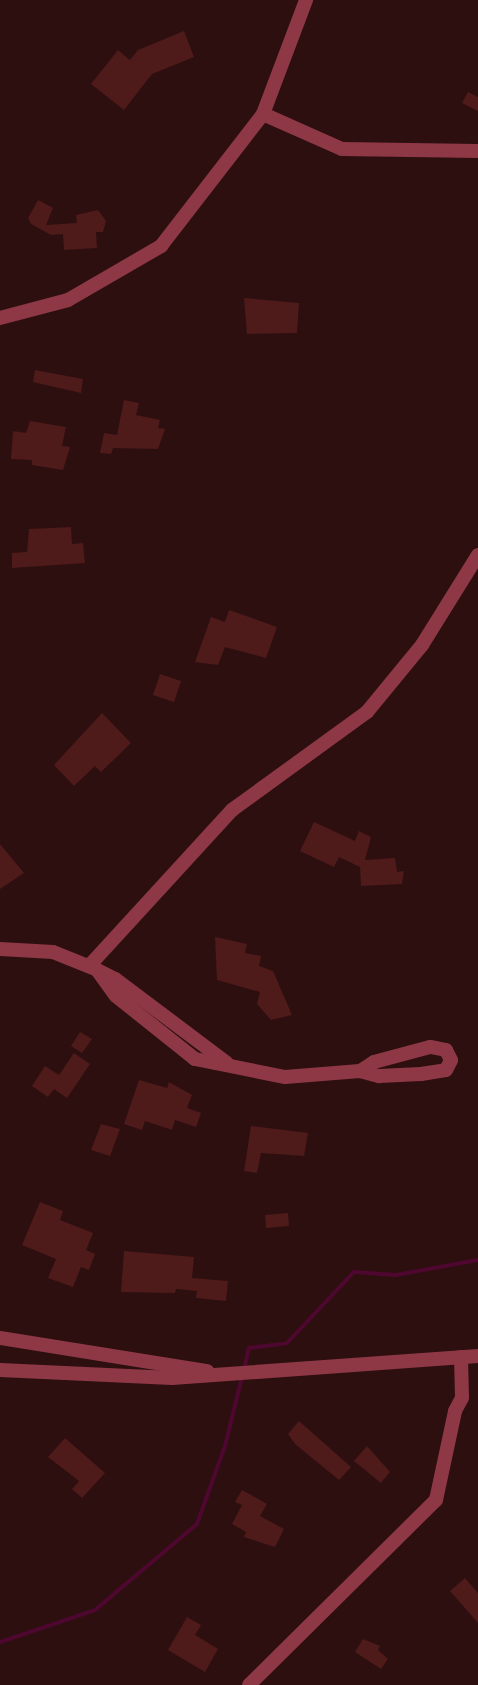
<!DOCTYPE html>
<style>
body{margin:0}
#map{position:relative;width:478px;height:1685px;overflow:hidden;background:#2d0f10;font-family:"Golos Text",sans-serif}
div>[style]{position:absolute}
.stream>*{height:4px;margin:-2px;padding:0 2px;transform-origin:2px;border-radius:2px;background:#4e072f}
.building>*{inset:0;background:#4f1a1a}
.minor>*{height:14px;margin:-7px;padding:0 7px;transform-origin:7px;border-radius:7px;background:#8e3846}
span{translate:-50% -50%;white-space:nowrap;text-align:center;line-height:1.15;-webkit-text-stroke:4.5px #2d0f10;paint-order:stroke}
</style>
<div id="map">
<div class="stream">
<i style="left:244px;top:1369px;width:22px;rotate:-77deg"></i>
<i style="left:249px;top:1348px;width:38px;rotate:-7deg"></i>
<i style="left:287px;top:1343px;width:98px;rotate:-46.7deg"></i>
<i style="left:354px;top:1272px;width:42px;rotate:4.1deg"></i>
<i style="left:396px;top:1275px;width:83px;rotate:-10.4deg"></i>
<i style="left:0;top:1642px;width:100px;rotate:-18.6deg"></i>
<i style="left:95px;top:1610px;width:133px;rotate:-40.1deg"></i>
<i style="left:197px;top:1524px;width:83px;rotate:-70.3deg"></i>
<i style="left:225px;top:1446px;width:71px;rotate:-76.2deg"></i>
</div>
<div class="building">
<i style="clip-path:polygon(184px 31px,194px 57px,152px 74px,124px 110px,91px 84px,118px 50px,130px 60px,138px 50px)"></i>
<i style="clip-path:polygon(468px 92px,478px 97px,478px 111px,462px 103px)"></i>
<i style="clip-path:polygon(38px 200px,53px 208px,46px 225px,77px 223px,76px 215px,98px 210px,106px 221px,103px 232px,96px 232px,97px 248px,64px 250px,63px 234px,51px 235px,31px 224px,28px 218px)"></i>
<i style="clip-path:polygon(244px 298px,299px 303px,297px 333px,247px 334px)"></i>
<i style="clip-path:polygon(35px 370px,83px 379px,81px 393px,33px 382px)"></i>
<i style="clip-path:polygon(124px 400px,139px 403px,136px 415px,160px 420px,158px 428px,165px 429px,158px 449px,113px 448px,111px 454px,100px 453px,104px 433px,117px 435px)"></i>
<i style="clip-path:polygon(30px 421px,66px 427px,62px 446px,70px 447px,63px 470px,32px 465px,32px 460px,11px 459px,13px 431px,26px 433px)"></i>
<i style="clip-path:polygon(71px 527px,72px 544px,83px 543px,85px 563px,12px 568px,12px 553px,27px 552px,29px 529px)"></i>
<i style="clip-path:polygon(229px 610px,277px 627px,266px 658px,225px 647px,218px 665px,195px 662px,211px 617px,225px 622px)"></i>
<i style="clip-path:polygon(160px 674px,181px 681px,174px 702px,153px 695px)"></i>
<i style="clip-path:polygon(102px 713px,131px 743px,101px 772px,95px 766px,74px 786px,54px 765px)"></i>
<i style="clip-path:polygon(314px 822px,355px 841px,359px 831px,371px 837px,365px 860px,395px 858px,397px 872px,404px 871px,402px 884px,361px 886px,360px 867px,339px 857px,334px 867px,300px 851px)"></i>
<i style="clip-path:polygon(0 844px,24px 873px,0 889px)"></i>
<i style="clip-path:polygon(215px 937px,247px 944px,245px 953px,261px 956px,259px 966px,273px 971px,292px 1015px,271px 1020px,257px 1004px,260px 992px,217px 980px)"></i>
<i style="clip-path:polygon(80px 1032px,92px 1039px,82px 1053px,71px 1046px)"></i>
<i style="clip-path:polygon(74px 1053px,90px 1064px,67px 1098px,54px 1089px,48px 1097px,32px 1086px,45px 1066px,59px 1075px)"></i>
<i style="clip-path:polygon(139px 1080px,167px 1088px,169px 1082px,192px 1095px,187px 1108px,201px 1113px,196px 1127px,175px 1120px,172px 1130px,145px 1121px,142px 1130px,124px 1124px)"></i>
<i style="clip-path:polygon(101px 1124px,120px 1129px,110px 1156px,91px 1150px)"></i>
<i style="clip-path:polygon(251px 1126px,308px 1133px,304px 1156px,261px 1153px,257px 1173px,244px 1171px)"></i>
<i style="clip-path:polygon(40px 1202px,63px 1211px,60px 1220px,93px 1233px,86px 1250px,95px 1254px,89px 1270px,81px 1267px,73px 1287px,48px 1278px,56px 1259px,22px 1245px)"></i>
<i style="clip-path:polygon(288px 1213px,289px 1226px,266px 1228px,265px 1215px)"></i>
<i style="clip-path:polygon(124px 1251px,194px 1257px,192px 1278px,228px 1281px,226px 1301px,196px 1298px,197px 1291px,176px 1289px,175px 1293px,121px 1292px)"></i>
<i style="clip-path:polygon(299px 1421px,351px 1467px,339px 1480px,295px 1444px,288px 1434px)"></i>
<i style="clip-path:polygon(65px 1438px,105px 1473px,82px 1498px,72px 1489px,79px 1481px,48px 1457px)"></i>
<i style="clip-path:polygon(367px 1446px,390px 1472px,381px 1483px,354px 1461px)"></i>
<i style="clip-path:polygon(242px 1490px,267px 1504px,260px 1516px,284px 1529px,275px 1547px,244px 1537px,246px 1532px,232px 1524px,242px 1505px,235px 1502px)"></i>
<i style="clip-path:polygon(465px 1578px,478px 1593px,478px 1623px,450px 1591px)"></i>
<i style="clip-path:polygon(187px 1617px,201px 1625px,195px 1635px,218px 1649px,205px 1672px,168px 1650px)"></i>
<i style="clip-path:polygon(363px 1639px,380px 1646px,378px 1650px,388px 1659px,381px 1669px,355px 1652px)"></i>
</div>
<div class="minor">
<i style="left:263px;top:114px;width:86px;rotate:23.9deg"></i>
<i style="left:342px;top:149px;width:136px;rotate:0.8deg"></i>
<i style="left:0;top:318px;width:70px;rotate:-14.8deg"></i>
<i style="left:68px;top:300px;width:108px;rotate:-30.1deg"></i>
<i style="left:161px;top:246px;width:167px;rotate:-52.3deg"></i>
<i style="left:263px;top:114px;width:122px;rotate:-69.3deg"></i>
<i style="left:0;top:949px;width:53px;rotate:3.2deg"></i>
<i style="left:53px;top:952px;width:45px;rotate:22deg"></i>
<i style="left:89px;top:966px;width:212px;rotate:-47.5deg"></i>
<i style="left:232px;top:810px;width:167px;rotate:-36deg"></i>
<i style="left:367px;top:712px;width:87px;rotate:-50.6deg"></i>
<i style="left:422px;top:645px;width:106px;rotate:-58.1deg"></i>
<i style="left:227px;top:1063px;width:140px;rotate:-143.1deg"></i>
<i style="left:115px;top:979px;width:20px;rotate:-153deg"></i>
<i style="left:97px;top:970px;width:32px;rotate:54deg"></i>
<i style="left:116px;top:996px;width:101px;rotate:38.6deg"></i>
<i style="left:195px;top:1059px;width:92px;rotate:11.3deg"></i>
<i style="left:285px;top:1077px;width:75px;rotate:-4.6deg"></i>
<i style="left:360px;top:1071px;width:20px;rotate:15deg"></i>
<i style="left:379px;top:1076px;width:42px;rotate:-2.7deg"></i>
<i style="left:421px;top:1074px;width:25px;rotate:-9deg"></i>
<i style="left:446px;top:1070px;width:11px;rotate:-63deg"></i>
<i style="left:451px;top:1060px;width:11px;rotate:-117deg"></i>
<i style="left:446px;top:1050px;width:16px;rotate:-169deg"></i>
<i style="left:430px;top:1047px;width:58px;rotate:165deg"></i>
<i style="left:374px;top:1062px;width:17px;rotate:147deg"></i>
<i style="left:0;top:1338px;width:210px;rotate:9.1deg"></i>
<i style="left:0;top:1370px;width:172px;rotate:2.7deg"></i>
<i style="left:172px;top:1378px;width:307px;rotate:-4.1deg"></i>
<i style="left:249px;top:1685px;width:263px;rotate:-44.7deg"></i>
<i style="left:436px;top:1500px;width:91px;rotate:-77.9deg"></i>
<i style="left:455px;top:1411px;width:15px;rotate:-62deg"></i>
<i style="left:462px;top:1398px;width:41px;rotate:-91.4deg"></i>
</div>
</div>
